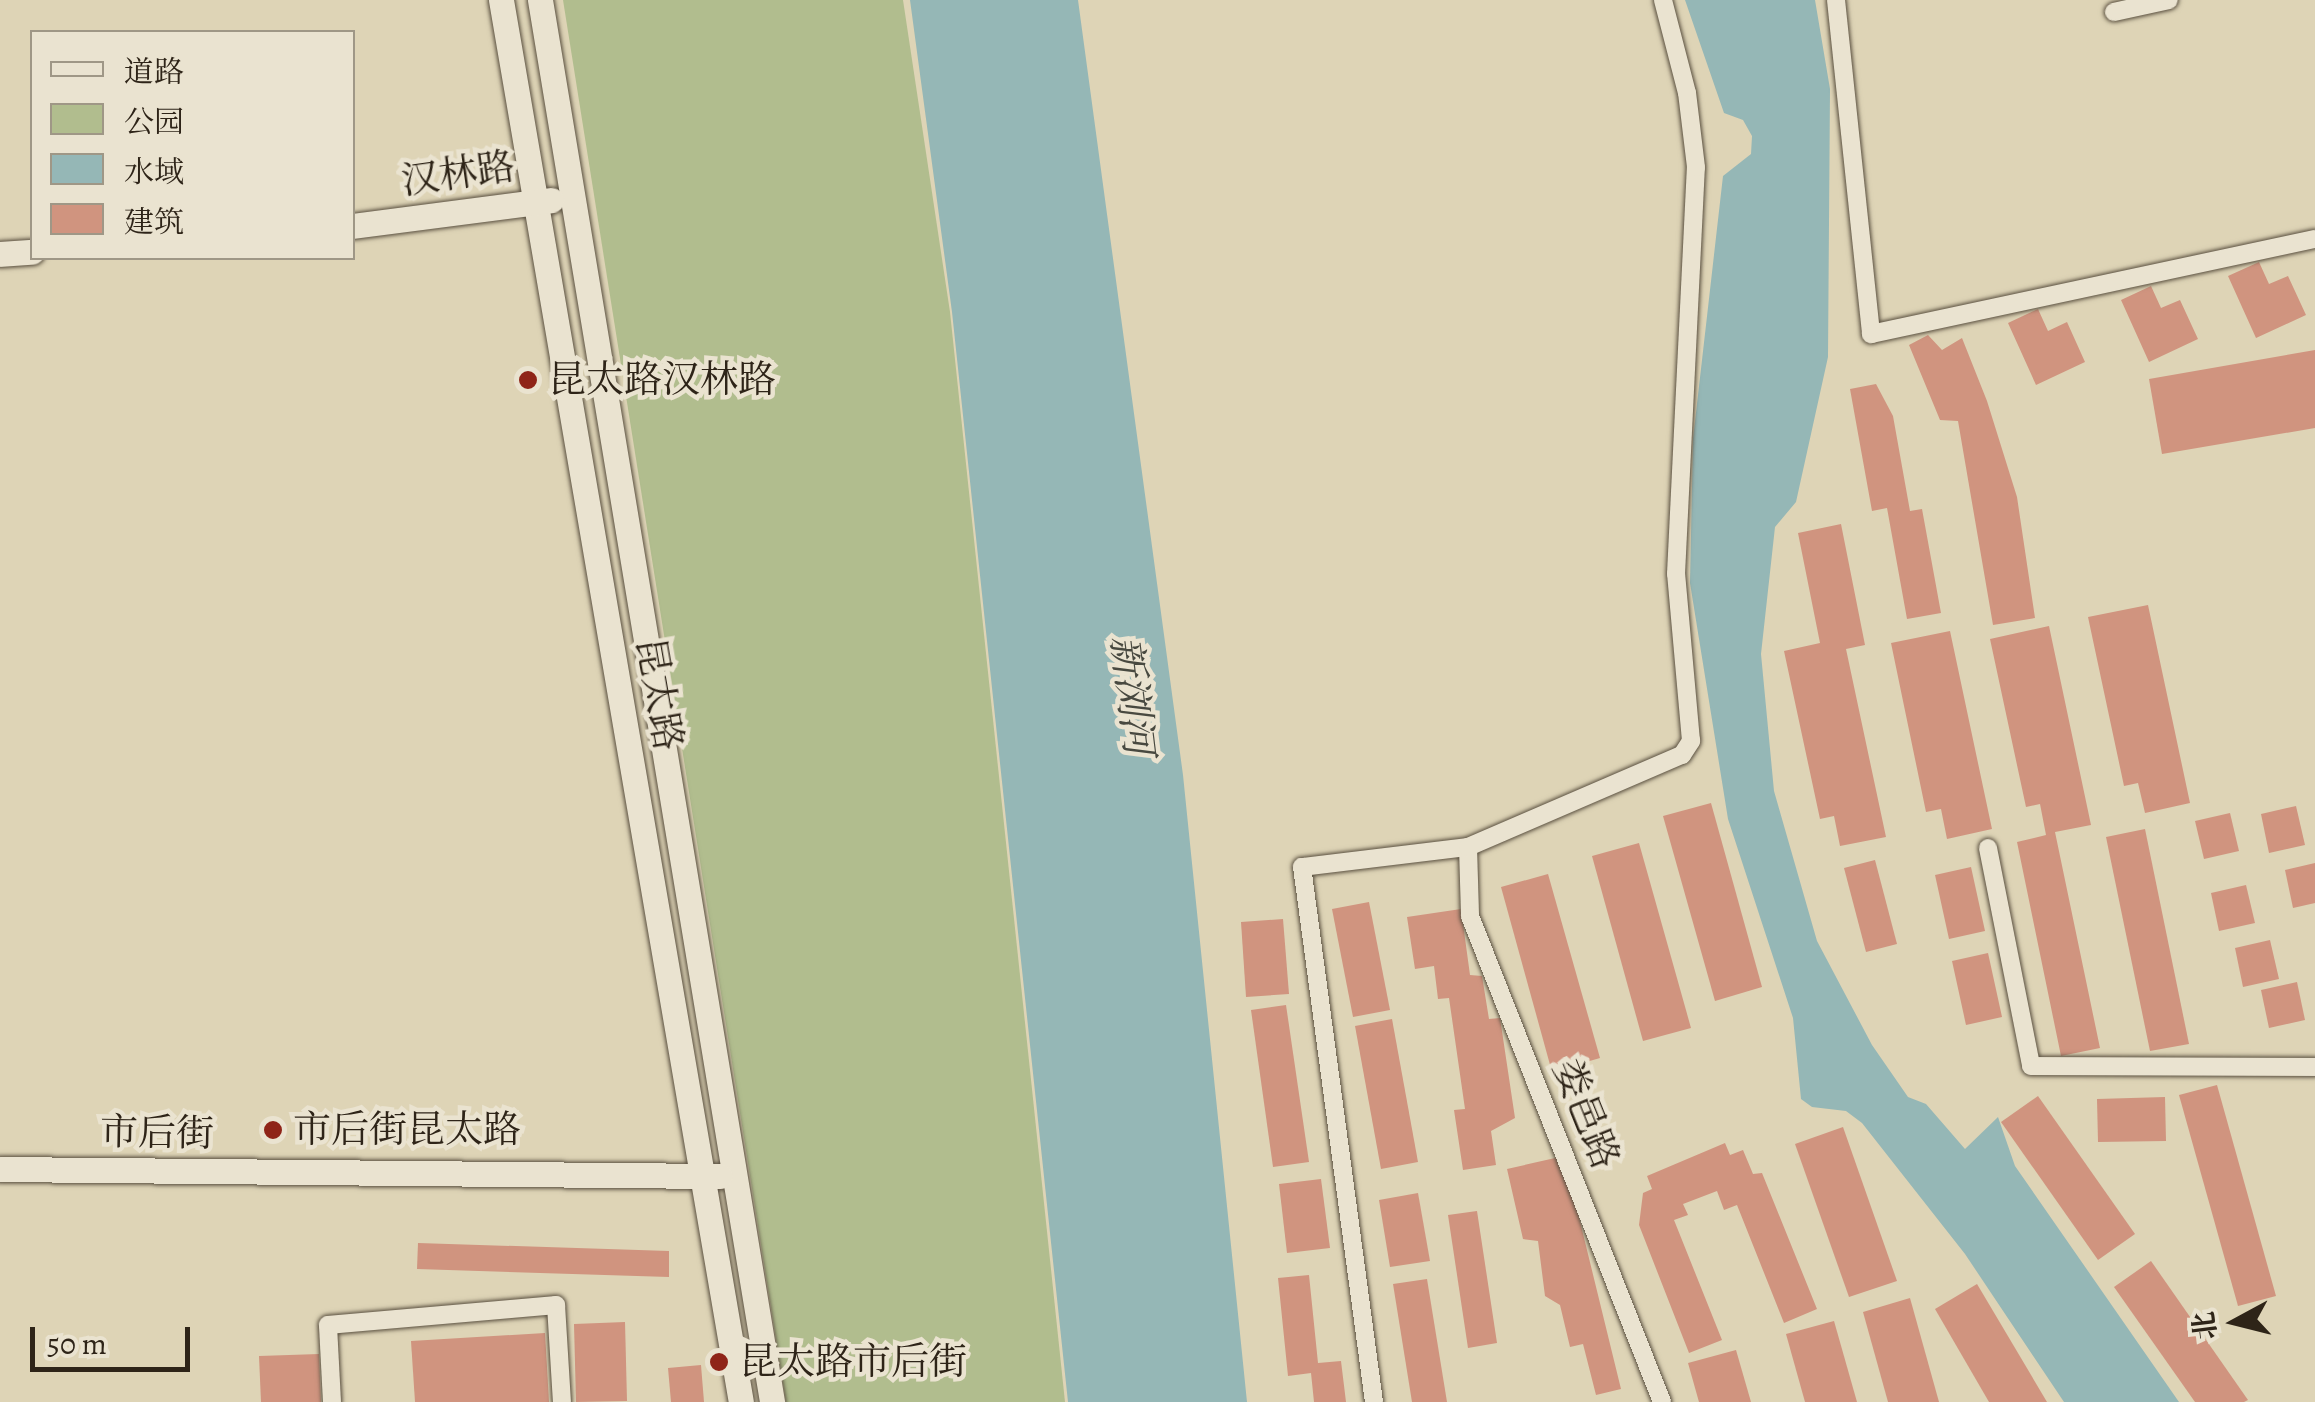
<!DOCTYPE html>
<meta charset="utf-8">
<style>
body{margin:0}
#map{position:relative;width:2315px;height:1402px;overflow:hidden;background:#ded4b6;font-family:Alegreya,"Noto Serif SC",serif}
div>[style]{position:absolute}
.green>*{inset:0;background:#b1bd8e}
.water>*{inset:0;background:#95b7b6}
.building>*{inset:0;background:#d0947f}
.roads{filter:drop-shadow(0 0 2px #5a5040) drop-shadow(0 0 2px #5a5040)}
.street>*{height:18px;margin:-9px;padding:0 9px;transform-origin:9px;border-radius:9px;background:#eae3d0}
.secondary>*{height:25px;margin:-12.5px;padding:0 12.5px;transform-origin:12.5px;border-radius:12.5px;background:#eae3d0}
.dots>*{width:28px;height:28px;translate:-50% -50%;box-sizing:border-box;border:5px solid #eae3d0;border-radius:50%}
span{translate:-50% -50%;white-space:nowrap;text-align:center;line-height:1.15;-webkit-text-stroke:9px #eae3d0;paint-order:stroke}
.street-label{font-size:38px;color:#2e2418}
.poi-label{font-size:38px;color:#2e2418}
.left{translate:0 -50%;text-align:left}
.water-label{font-size:40px;color:#484940;font-style:italic}
.legend{position:absolute;left:30px;top:30px;width:325px;height:230px;box-sizing:border-box;background:#eae3d0;border:2px solid #9f9786;margin:0;padding:12px 18px;list-style:none;font-size:30px;color:#2e2418}
.legend li{display:flex;align-items:center;gap:20px;height:50px}
.legend b{width:50px;border:2px solid #9f9786}
.north{position:absolute;left:2185px;top:1272px;width:100px;height:100px;-webkit-text-stroke:8px #eae3d0;paint-order:stroke;rotate:263deg;font-size:28px;font-weight:700;line-height:40px;text-align:center;color:#2e2418}
.north::after{content:'';display:block;margin:auto;width:35px;height:45px;background:#2e2418;clip-path:polygon(50% 0,100% 100%,50% 72%,0 100%)}
.scale{position:absolute;left:30px;top:1327px;width:160px;height:45px;box-sizing:border-box;border:5px solid #2e2418;border-top:0;padding-left:12px;font-size:30px;line-height:35px;white-space:nowrap;color:#2e2418;-webkit-text-stroke:8px #eae3d0;paint-order:stroke}
</style>
<div id="map">
<div class="green">
<i style="clip-path:polygon(563px 0,903px 0,950px 312px,1065px 1402px,786px 1402px)"></i>
</div>
<div class="water">
<i style="clip-path:polygon(910px 0,1078px 0,1183px 775px,1247px 1402px,1068px 1402px,952px 312px)"></i>
<i style="clip-path:polygon(1685px 0,1815px 0,1830px 89px,1828px 357px,1796px 502px,1775px 527px,1761px 654px,1774px 791px,1817px 941px,1872px 1045px,1908px 1097px,1926px 1104px,1965px 1149px,1998px 1117px,2015px 1166px,2179px 1402px,2064px 1402px,1965px 1254px,1862px 1123px,1846px 1111px,1812px 1107px,1801px 1099px,1793px 1018px,1728px 819px,1690px 583px,1693px 439px,1723px 176px,1751px 154px,1752px 136px,1743px 120px,1724px 113px)"></i>
</div>
<div class="building">
<i style="clip-path:polygon(2259px 262px,2269px 284px,2288px 276px,2306px 315px,2256px 338px,2228px 276px)"></i>
<i style="clip-path:polygon(2151px 286px,2161px 308px,2180px 300px,2198px 339px,2149px 362px,2121px 300px)"></i>
<i style="clip-path:polygon(2038px 309px,2048px 331px,2067px 322px,2085px 362px,2036px 385px,2008px 323px)"></i>
<i style="clip-path:polygon(1928px 335px,1942px 350px,1962px 338px,1987px 401px,2017px 497px,2035px 618px,1993px 625px,1958px 421px,1940px 420px,1909px 345px)"></i>
<i style="clip-path:polygon(2315px 350px,2315px 428px,2162px 454px,2149px 379px)"></i>
<i style="clip-path:polygon(1876px 384px,1893px 416px,1910px 511px,1922px 509px,1941px 613px,1907px 619px,1887px 508px,1872px 511px,1850px 389px)"></i>
<i style="clip-path:polygon(1841px 524px,1865px 645px,1846px 649px,1886px 837px,1840px 846px,1834px 816px,1820px 819px,1784px 651px,1820px 643px,1798px 533px)"></i>
<i style="clip-path:polygon(2148px 605px,2190px 803px,2145px 813px,2138px 783px,2124px 786px,2088px 617px)"></i>
<i style="clip-path:polygon(2049px 626px,2091px 825px,2055px 832px,2100px 1048px,2061px 1056px,2017px 842px,2046px 835px,2040px 804px,2026px 807px,1990px 639px)"></i>
<i style="clip-path:polygon(1950px 631px,1992px 829px,1947px 839px,1941px 809px,1926px 812px,1891px 643px)"></i>
<i style="clip-path:polygon(1711px 803px,1762px 987px,1715px 1001px,1663px 816px)"></i>
<i style="clip-path:polygon(2296px 806px,2305px 845px,2269px 853px,2261px 814px)"></i>
<i style="clip-path:polygon(2230px 813px,2239px 851px,2204px 859px,2195px 821px)"></i>
<i style="clip-path:polygon(2145px 829px,2189px 1044px,2150px 1051px,2106px 837px)"></i>
<i style="clip-path:polygon(1639px 843px,1691px 1028px,1643px 1041px,1592px 856px)"></i>
<i style="clip-path:polygon(1875px 860px,1897px 944px,1866px 952px,1844px 868px)"></i>
<i style="clip-path:polygon(2315px 863px,2315px 903px,2293px 908px,2285px 870px)"></i>
<i style="clip-path:polygon(1971px 867px,1985px 931px,1949px 939px,1935px 875px)"></i>
<i style="clip-path:polygon(1548px 874px,1600px 1058px,1552px 1072px,1501px 887px)"></i>
<i style="clip-path:polygon(2246px 885px,2255px 923px,2219px 931px,2211px 893px)"></i>
<i style="clip-path:polygon(1369px 902px,1390px 1010px,1353px 1017px,1332px 909px)"></i>
<i style="clip-path:polygon(1461px 909px,1470px 975px,1482px 976px,1489px 1019px,1500px 1018px,1515px 1118px,1491px 1131px,1496px 1165px,1463px 1170px,1454px 1110px,1465px 1109px,1449px 998px,1438px 999px,1434px 966px,1415px 969px,1407px 917px)"></i>
<i style="clip-path:polygon(1283px 919px,1289px 994px,1246px 997px,1241px 922px)"></i>
<i style="clip-path:polygon(2270px 940px,2279px 979px,2243px 987px,2235px 948px)"></i>
<i style="clip-path:polygon(1988px 953px,2002px 1017px,1966px 1025px,1952px 961px)"></i>
<i style="clip-path:polygon(2297px 982px,2305px 1020px,2269px 1028px,2261px 990px)"></i>
<i style="clip-path:polygon(1286px 1005px,1309px 1162px,1273px 1167px,1251px 1010px)"></i>
<i style="clip-path:polygon(1392px 1019px,1418px 1162px,1381px 1169px,1355px 1026px)"></i>
<i style="clip-path:polygon(2217px 1085px,2276px 1296px,2238px 1306px,2179px 1095px)"></i>
<i style="clip-path:polygon(2038px 1096px,2135px 1234px,2098px 1260px,2001px 1122px)"></i>
<i style="clip-path:polygon(2165px 1097px,2166px 1141px,2098px 1142px,2097px 1099px)"></i>
<i style="clip-path:polygon(1843px 1127px,1897px 1281px,1849px 1297px,1795px 1144px)"></i>
<i style="clip-path:polygon(1725px 1143px,1730px 1155px,1743px 1150px,1753px 1174px,1762px 1173px,1817px 1309px,1784px 1323px,1737px 1205px,1724px 1210px,1717px 1191px,1683px 1204px,1688px 1215px,1674px 1220px,1722px 1340px,1689px 1353px,1639px 1225px,1643px 1193px,1652px 1189px,1647px 1176px)"></i>
<i style="clip-path:polygon(1564px 1156px,1621px 1389px,1596px 1395px,1583px 1344px,1570px 1347px,1560px 1305px,1545px 1296px,1538px 1241px,1523px 1239px,1507px 1169px)"></i>
<i style="clip-path:polygon(1321px 1179px,1330px 1248px,1287px 1253px,1279px 1184px)"></i>
<i style="clip-path:polygon(1418px 1193px,1430px 1261px,1390px 1267px,1379px 1200px)"></i>
<i style="clip-path:polygon(1477px 1211px,1497px 1343px,1468px 1348px,1448px 1215px)"></i>
<i style="clip-path:polygon(418px 1243px,669px 1251px,669px 1277px,417px 1269px)"></i>
<i style="clip-path:polygon(2151px 1261px,2248px 1400px,2244px 1402px,2195px 1402px,2114px 1287px)"></i>
<i style="clip-path:polygon(1309px 1275px,1318px 1363px,1341px 1361px,1346px 1402px,1314px 1402px,1311px 1373px,1288px 1376px,1278px 1278px)"></i>
<i style="clip-path:polygon(1427px 1279px,1447px 1402px,1412px 1402px,1393px 1284px)"></i>
<i style="clip-path:polygon(1977px 1284px,2047px 1402px,1989px 1402px,1935px 1309px)"></i>
<i style="clip-path:polygon(1910px 1298px,1939px 1402px,1888px 1402px,1863px 1312px)"></i>
<i style="clip-path:polygon(1834px 1321px,1857px 1402px,1805px 1402px,1786px 1334px)"></i>
<i style="clip-path:polygon(625px 1322px,627px 1401px,576px 1402px,574px 1324px)"></i>
<i style="clip-path:polygon(545px 1333px,549px 1402px,415px 1402px,411px 1341px)"></i>
<i style="clip-path:polygon(1736px 1350px,1751px 1402px,1699px 1402px,1688px 1363px)"></i>
<i style="clip-path:polygon(319px 1354px,321px 1402px,261px 1402px,259px 1356px)"></i>
<i style="clip-path:polygon(701px 1365px,704px 1402px,671px 1402px,668px 1368px)"></i>
</div>
<div class="roads">
<div class="street">
<i style="left:1836px;top:0;width:336px;rotate:84deg"></i>
<i style="left:1871px;top:334px;width:454px;rotate:-12.1deg"></i>
<i style="left:2114px;top:12px;width:56px;rotate:-12.3deg"></i>
<i style="left:1468px;top:847px;width:69px;rotate:88.3deg"></i>
<i style="left:1470px;top:916px;width:523px;rotate:68.44deg"></i>
<i style="left:1988px;top:848px;width:222px;rotate:78.8deg"></i>
<i style="left:2031px;top:1066px;width:284px;rotate:0.2deg"></i>
<i style="left:332px;top:1402px;width:77px;rotate:-93deg"></i>
<i style="left:328px;top:1325px;width:229px;rotate:-5deg"></i>
<i style="left:556px;top:1305px;width:97px;rotate:86.5deg"></i>
<i style="left:1374px;top:1402px;width:540px;rotate:-97.66deg"></i>
<i style="left:1302px;top:867px;width:167px;rotate:-6.9deg"></i>
<i style="left:1468px;top:847px;width:233px;rotate:-23.3deg"></i>
<i style="left:1682px;top:755px;width:17px;rotate:-57deg"></i>
<i style="left:1691px;top:741px;width:168px;rotate:-95.1deg"></i>
<i style="left:1676px;top:574px;width:407px;rotate:-87.2deg"></i>
<i style="left:1696px;top:167px;width:75px;rotate:-96.9deg"></i>
<i style="left:1687px;top:93px;width:96px;rotate:-104.5deg"></i>
</div>
<div class="secondary">
<i style="left:501px;top:0;width:1422px;rotate:80.29deg"></i>
<i style="left:540px;top:0;width:1421px;rotate:80.6deg"></i>
<i style="left:352px;top:226px;width:201px;rotate:-7.4deg"></i>
<i style="left:0;top:254px;width:32px;rotate:-4deg"></i>
<i style="left:0;top:1169px;width:720px;rotate:0.56deg"></i>
</div>
</div>
<div class="dots">
<i style="left:528px;top:380px;background:#8f2418"></i>
<i style="left:273px;top:1130px;background:#8f2418"></i>
<i style="left:719px;top:1362px;background:#8f2418"></i>
</div>
<div class="street-label">
<span style="left:458px;top:174px;rotate:-8deg">汉林路</span>
<span style="left:659px;top:694px;rotate:80deg">昆太路</span>
<span style="left:1586px;top:1114px;rotate:68deg">娄邑路</span>
<span style="left:157px;top:1133px;rotate:1deg">市后街</span>
</div>
<div class="poi-label">
<span class="left" style="left:548px;top:380px">昆太路汉林路</span>
<span class="left" style="left:293px;top:1130px">市后街昆太路</span>
<span class="left" style="left:739px;top:1362px">昆太路市后街</span>
</div>
<div class="water-label">
<span style="left:1132px;top:695px;rotate:83deg">新浏河</span>
</div>
<ul class="legend">
<li><b style="height:12px;background:#eae3d0"></b>道路</li>
<li><b style="height:28px;background:#b1bd8e"></b>公园</li>
<li><b style="height:28px;background:#95b7b6"></b>水域</li>
<li><b style="height:28px;background:#d0947f"></b>建筑</li>
</ul>
<div class="north">北</div>
<div class="scale">50 m</div>
</div>
